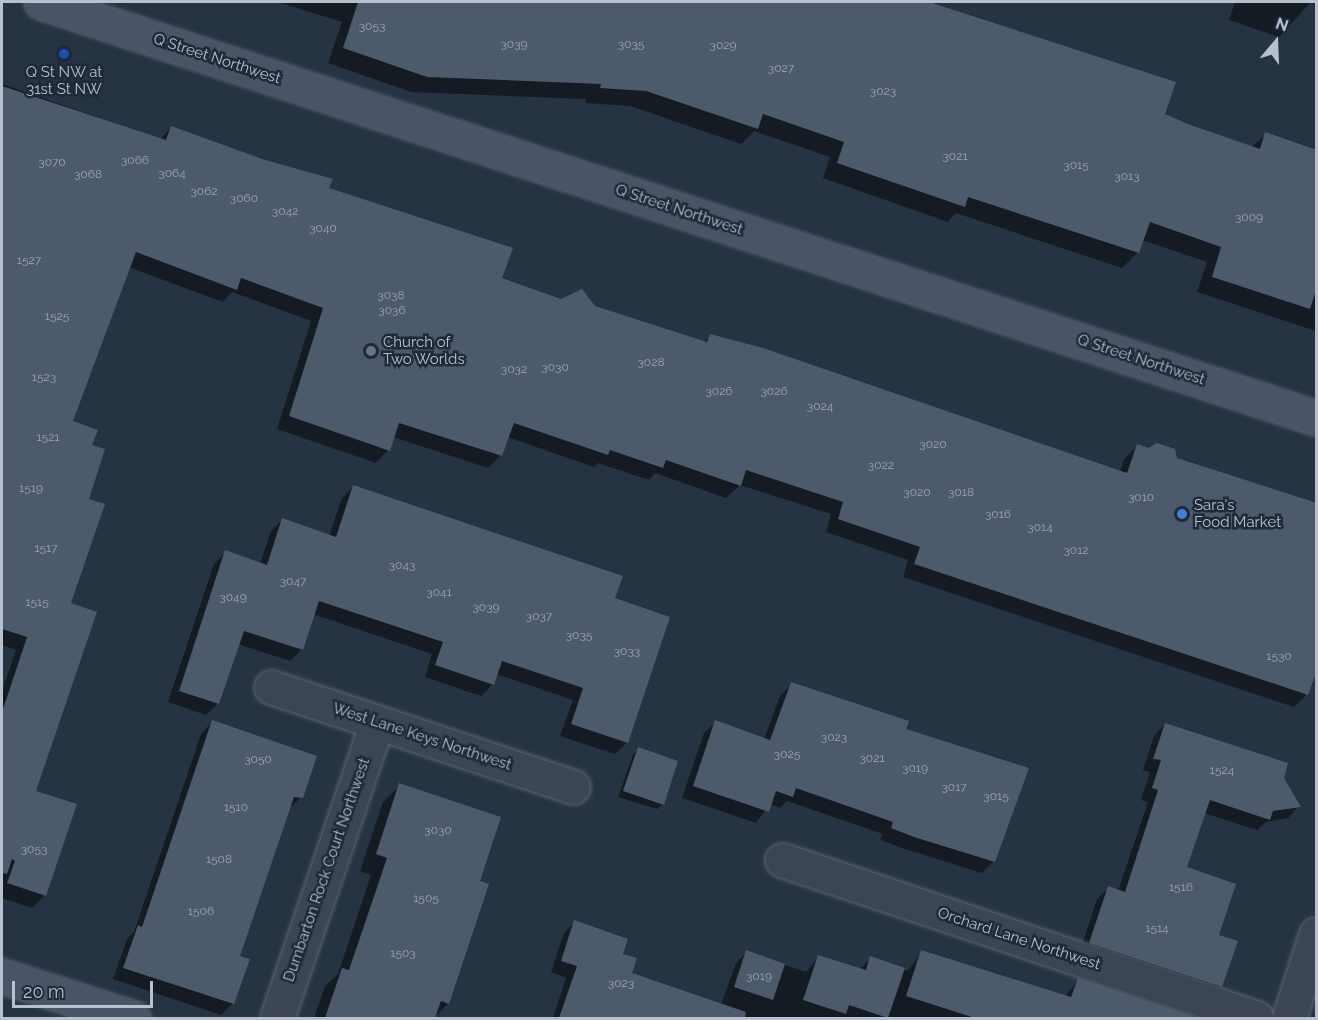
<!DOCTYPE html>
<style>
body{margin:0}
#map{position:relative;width:1318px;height:1020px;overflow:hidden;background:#263343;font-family:Raleway,sans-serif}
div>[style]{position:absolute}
.shadow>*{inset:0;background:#0007}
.building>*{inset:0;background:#4c5a6c}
.roads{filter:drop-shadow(0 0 2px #596370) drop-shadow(0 0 2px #596370)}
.street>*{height:33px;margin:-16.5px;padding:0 16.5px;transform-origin:16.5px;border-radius:16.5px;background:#3b4553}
.secondary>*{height:33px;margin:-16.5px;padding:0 16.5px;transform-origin:16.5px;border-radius:16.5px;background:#495466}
.dots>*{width:16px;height:16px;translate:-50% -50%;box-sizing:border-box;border:3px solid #1f2a38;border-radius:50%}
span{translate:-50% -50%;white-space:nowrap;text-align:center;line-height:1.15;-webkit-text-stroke:5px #1f2a38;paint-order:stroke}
.number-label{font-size:12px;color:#9da6b5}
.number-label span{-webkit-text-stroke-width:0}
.street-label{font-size:15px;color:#b8c0cd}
.poi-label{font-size:15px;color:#b8c0cd}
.left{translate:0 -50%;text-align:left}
.frame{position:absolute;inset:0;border:3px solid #b8c0cd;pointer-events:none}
.north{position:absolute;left:1246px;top:12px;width:60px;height:60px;-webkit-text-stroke:4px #1f2a38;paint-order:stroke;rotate:19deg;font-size:16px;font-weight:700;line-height:24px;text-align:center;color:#b8c0cd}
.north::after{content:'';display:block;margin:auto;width:21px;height:27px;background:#b8c0cd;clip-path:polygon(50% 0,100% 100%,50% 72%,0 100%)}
.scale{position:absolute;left:12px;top:981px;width:141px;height:27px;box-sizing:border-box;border:3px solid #b8c0cd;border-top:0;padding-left:8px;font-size:18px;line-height:21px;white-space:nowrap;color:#b8c0cd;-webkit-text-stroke:4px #1f2a38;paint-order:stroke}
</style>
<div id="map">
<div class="shadow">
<i style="clip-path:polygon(278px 2px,929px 2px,1086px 57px,1164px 115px,1252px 147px,1266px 134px,1316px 151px,1316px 331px,1197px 292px,1207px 262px,1142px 240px,1138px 252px,1122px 268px,956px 213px,948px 222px,823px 178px,830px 157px,754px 131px,741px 144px,630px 106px,586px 103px,586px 99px,411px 92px,328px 63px,342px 22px)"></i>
<i style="clip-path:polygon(1235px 2px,1311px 2px,1279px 37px,1229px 20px)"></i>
<i style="clip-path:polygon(2px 84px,160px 139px,171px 128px,328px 189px,501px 279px,561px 300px,704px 342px,710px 336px,1120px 472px,1124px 459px,1137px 446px,1176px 459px,1307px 694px,1294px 707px,903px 577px,908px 560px,826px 532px,831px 514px,740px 485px,726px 498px,655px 473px,649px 480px,598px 463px,594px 467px,507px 437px,501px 455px,488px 468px,393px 437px,388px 450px,376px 463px,277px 429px,311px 321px,232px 292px,223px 302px,128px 267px,71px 422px,90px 446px,87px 500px,34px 792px,45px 895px,32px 908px,2px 898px,2px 691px,16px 650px,2px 645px)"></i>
<i style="clip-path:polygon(354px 486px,613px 599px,627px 742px,615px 754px,560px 736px,573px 700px,496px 674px,493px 684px,481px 696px,425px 677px,432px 654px,313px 614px,302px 649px,290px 661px,238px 644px,218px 703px,206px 715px,168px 702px,214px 564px,226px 552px,260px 564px,271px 531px,283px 519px,329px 536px,342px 498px)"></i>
<i style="clip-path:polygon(792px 684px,904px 730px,994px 861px,982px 873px,902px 848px,880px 840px,883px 834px,787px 801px,780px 808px,770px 804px,756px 823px,682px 798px,704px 733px,716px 722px,764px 739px,780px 696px)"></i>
<i style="clip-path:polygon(212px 722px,301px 797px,289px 809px,238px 957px,233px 1003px,221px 1015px,113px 979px,127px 939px,134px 932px,201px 734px)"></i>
<i style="clip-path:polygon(1165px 724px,1282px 779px,1299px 806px,1288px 818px,1266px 822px,1257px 830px,1204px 813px,1185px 868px,1217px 936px,1221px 986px,1209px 998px,1079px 954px,1097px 899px,1109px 888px,1118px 891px,1148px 802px,1141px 800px,1150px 772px,1143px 770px,1154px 736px)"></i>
<i style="clip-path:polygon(639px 749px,663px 804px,657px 809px,618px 797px,633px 755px)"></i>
<i style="clip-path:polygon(400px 785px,478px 882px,448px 1003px,434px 1018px,314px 1018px,325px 986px,338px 974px,371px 875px,360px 871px,383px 802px)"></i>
<i style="clip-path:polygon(575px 922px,621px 955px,630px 974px,721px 1005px,736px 963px,747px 952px,806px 972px,819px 957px,859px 970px,871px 958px,908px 971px,922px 951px,1065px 997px,1078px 980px,1193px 1018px,553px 1018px,566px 978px,551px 972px,564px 933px)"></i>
</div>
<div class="building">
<i style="clip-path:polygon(358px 2px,929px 2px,1176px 82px,1165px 114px,1188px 124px,1260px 149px,1265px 132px,1317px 150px,1317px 287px,1310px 309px,1212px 277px,1221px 247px,1150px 222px,1139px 253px,968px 197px,965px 207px,837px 163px,844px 142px,763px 114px,758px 129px,646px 91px,600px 88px,601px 84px,427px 77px,343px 48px)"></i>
<i style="clip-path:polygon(2px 86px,166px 140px,171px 126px,262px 159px,333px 179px,329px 188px,513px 248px,502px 278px,561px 299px,582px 289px,595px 306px,707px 342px,710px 334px,763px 348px,1127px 473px,1137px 444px,1149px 448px,1157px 443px,1175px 449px,1177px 458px,1317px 503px,1317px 670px,1308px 695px,914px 564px,920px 547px,838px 519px,843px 502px,746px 470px,741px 486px,666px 460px,663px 468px,610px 450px,608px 455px,514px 423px,502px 456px,399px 423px,390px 451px,289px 416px,323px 308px,241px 278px,237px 290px,136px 252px,73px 421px,98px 430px,92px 445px,105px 449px,89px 499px,105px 504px,71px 603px,97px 612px,36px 791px,77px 804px,46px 896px,7px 883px,15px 861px,12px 859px,7px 874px,2px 873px,2px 712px,27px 637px,2px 629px)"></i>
<i style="clip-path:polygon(353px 485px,623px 576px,615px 598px,670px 617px,628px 743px,571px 724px,583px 688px,502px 661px,494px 685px,435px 665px,443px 642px,319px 601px,303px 650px,244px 631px,219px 704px,179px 691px,225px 550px,267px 565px,282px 518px,336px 537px)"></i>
<i style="clip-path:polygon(791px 682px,909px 721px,906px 729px,1029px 768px,995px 862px,914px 837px,891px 828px,893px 822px,796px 788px,793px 797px,776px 791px,769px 812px,693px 786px,715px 720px,770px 740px)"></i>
<i style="clip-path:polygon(212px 720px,317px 756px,303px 798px,294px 797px,240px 956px,250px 959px,234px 1004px,123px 968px,138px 925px,142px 927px)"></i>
<i style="clip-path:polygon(1165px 723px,1288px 763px,1284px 778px,1301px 807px,1273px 811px,1270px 820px,1210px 800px,1187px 867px,1236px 884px,1219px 935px,1238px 941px,1222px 987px,1089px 943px,1108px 886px,1125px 892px,1158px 790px,1152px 788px,1161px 760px,1153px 759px)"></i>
<i style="clip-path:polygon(638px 747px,678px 761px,664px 805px,623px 791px)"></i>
<i style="clip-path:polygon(399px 783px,501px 817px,480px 881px,489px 884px,449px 1004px,441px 1001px,435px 1018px,325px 1018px,342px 968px,349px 970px,387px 858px,376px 854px)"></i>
<i style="clip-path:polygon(574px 920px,628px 939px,623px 954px,637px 958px,632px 973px,746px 1012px,745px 1018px,559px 1018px,577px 966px,561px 961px)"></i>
<i style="clip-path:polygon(746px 950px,785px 964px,773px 1000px,734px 987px)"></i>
<i style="clip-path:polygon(921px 950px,1071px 997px,1078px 978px,1198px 1018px,975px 1018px,906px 996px)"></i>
<i style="clip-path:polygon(818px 955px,866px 970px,870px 956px,905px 968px,888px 1018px,849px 1005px,846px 1014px,803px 1000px)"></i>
</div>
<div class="roads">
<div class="street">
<i style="left:271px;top:687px;width:318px;rotate:18.3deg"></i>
<i style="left:782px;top:860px;width:500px;rotate:18.4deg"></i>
<i style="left:277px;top:1018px;width:312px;rotate:-71.3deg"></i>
<i style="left:1289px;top:1018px;width:88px;rotate:-72.2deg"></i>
</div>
<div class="secondary">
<i style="left:41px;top:2px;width:1341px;rotate:18.07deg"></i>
<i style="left:2px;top:976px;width:138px;rotate:17.8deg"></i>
</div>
</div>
<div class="dots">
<i style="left:64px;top:54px;background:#1a4fb4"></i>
<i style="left:371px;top:351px;background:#6b7280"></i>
<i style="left:1182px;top:514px;background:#3f7fe0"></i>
</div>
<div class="number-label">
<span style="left:372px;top:27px">3053</span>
<span style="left:514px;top:45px">3039</span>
<span style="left:631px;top:45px">3035</span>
<span style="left:723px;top:46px">3029</span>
<span style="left:781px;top:69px">3027</span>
<span style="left:883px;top:92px">3023</span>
<span style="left:955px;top:157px">3021</span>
<span style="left:135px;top:161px">3066</span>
<span style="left:52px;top:163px">3070</span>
<span style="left:1076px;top:166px">3015</span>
<span style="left:172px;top:174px">3064</span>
<span style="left:88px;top:175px">3068</span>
<span style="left:1127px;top:177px">3013</span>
<span style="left:204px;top:192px">3062</span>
<span style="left:244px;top:199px">3060</span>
<span style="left:285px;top:212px">3042</span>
<span style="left:1249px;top:218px">3009</span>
<span style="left:323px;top:229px">3040</span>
<span style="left:29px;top:261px">1527</span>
<span style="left:391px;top:296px">3038</span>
<span style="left:392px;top:311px">3036</span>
<span style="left:57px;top:317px">1525</span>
<span style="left:651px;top:363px">3028</span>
<span style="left:555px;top:368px">3030</span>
<span style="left:514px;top:370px">3032</span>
<span style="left:44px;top:378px">1523</span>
<span style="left:719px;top:392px">3026</span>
<span style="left:774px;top:392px">3026</span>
<span style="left:820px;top:407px">3024</span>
<span style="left:48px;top:438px">1521</span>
<span style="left:933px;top:445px">3020</span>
<span style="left:881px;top:466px">3022</span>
<span style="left:31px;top:489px">1519</span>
<span style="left:917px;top:493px">3020</span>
<span style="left:961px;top:493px">3018</span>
<span style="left:1141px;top:498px">3010</span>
<span style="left:998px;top:515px">3016</span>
<span style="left:1040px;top:528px">3014</span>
<span style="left:46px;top:549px">1517</span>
<span style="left:1076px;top:551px">3012</span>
<span style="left:402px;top:566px">3043</span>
<span style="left:293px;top:582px">3047</span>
<span style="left:439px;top:593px">3041</span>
<span style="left:233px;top:598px">3049</span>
<span style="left:37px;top:603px">1515</span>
<span style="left:486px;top:608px">3039</span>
<span style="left:539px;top:617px">3037</span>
<span style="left:579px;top:636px">3035</span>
<span style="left:627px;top:652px">3033</span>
<span style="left:1279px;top:657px">1530</span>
<span style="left:834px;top:738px">3023</span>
<span style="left:787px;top:755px">3025</span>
<span style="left:872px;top:759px">3021</span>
<span style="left:258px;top:760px">3050</span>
<span style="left:915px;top:769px">3019</span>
<span style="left:1222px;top:771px">1524</span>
<span style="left:954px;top:788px">3017</span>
<span style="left:996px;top:797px">3015</span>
<span style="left:236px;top:808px">1510</span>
<span style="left:438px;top:831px">3030</span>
<span style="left:34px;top:850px">3053</span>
<span style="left:219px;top:860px">1508</span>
<span style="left:1181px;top:888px">1516</span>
<span style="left:426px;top:899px">1505</span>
<span style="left:201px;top:912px">1506</span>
<span style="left:1157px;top:929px">1514</span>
<span style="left:403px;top:954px">1503</span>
<span style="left:759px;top:977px">3019</span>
<span style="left:621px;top:984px">3023</span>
</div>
<div class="street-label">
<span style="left:217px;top:59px;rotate:18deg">Q Street Northwest</span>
<span style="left:679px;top:210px;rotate:18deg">Q Street Northwest</span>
<span style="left:1141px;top:360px;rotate:18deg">Q Street Northwest</span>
<span style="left:422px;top:737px;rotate:18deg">West Lane Keys Northwest</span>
<span style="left:327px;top:870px;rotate:-71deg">Dumbarton Rock Court Northwest</span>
<span style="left:1019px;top:939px;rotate:18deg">Orchard Lane Northwest</span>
</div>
<div class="poi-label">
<span style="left:64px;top:81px">Q St NW at<br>31st St NW</span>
<span class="left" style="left:383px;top:351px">Church of<br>Two Worlds</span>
<span class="left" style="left:1194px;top:514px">Sara's<br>Food Market</span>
</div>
<div class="frame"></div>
<div class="north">N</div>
<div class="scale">20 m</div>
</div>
